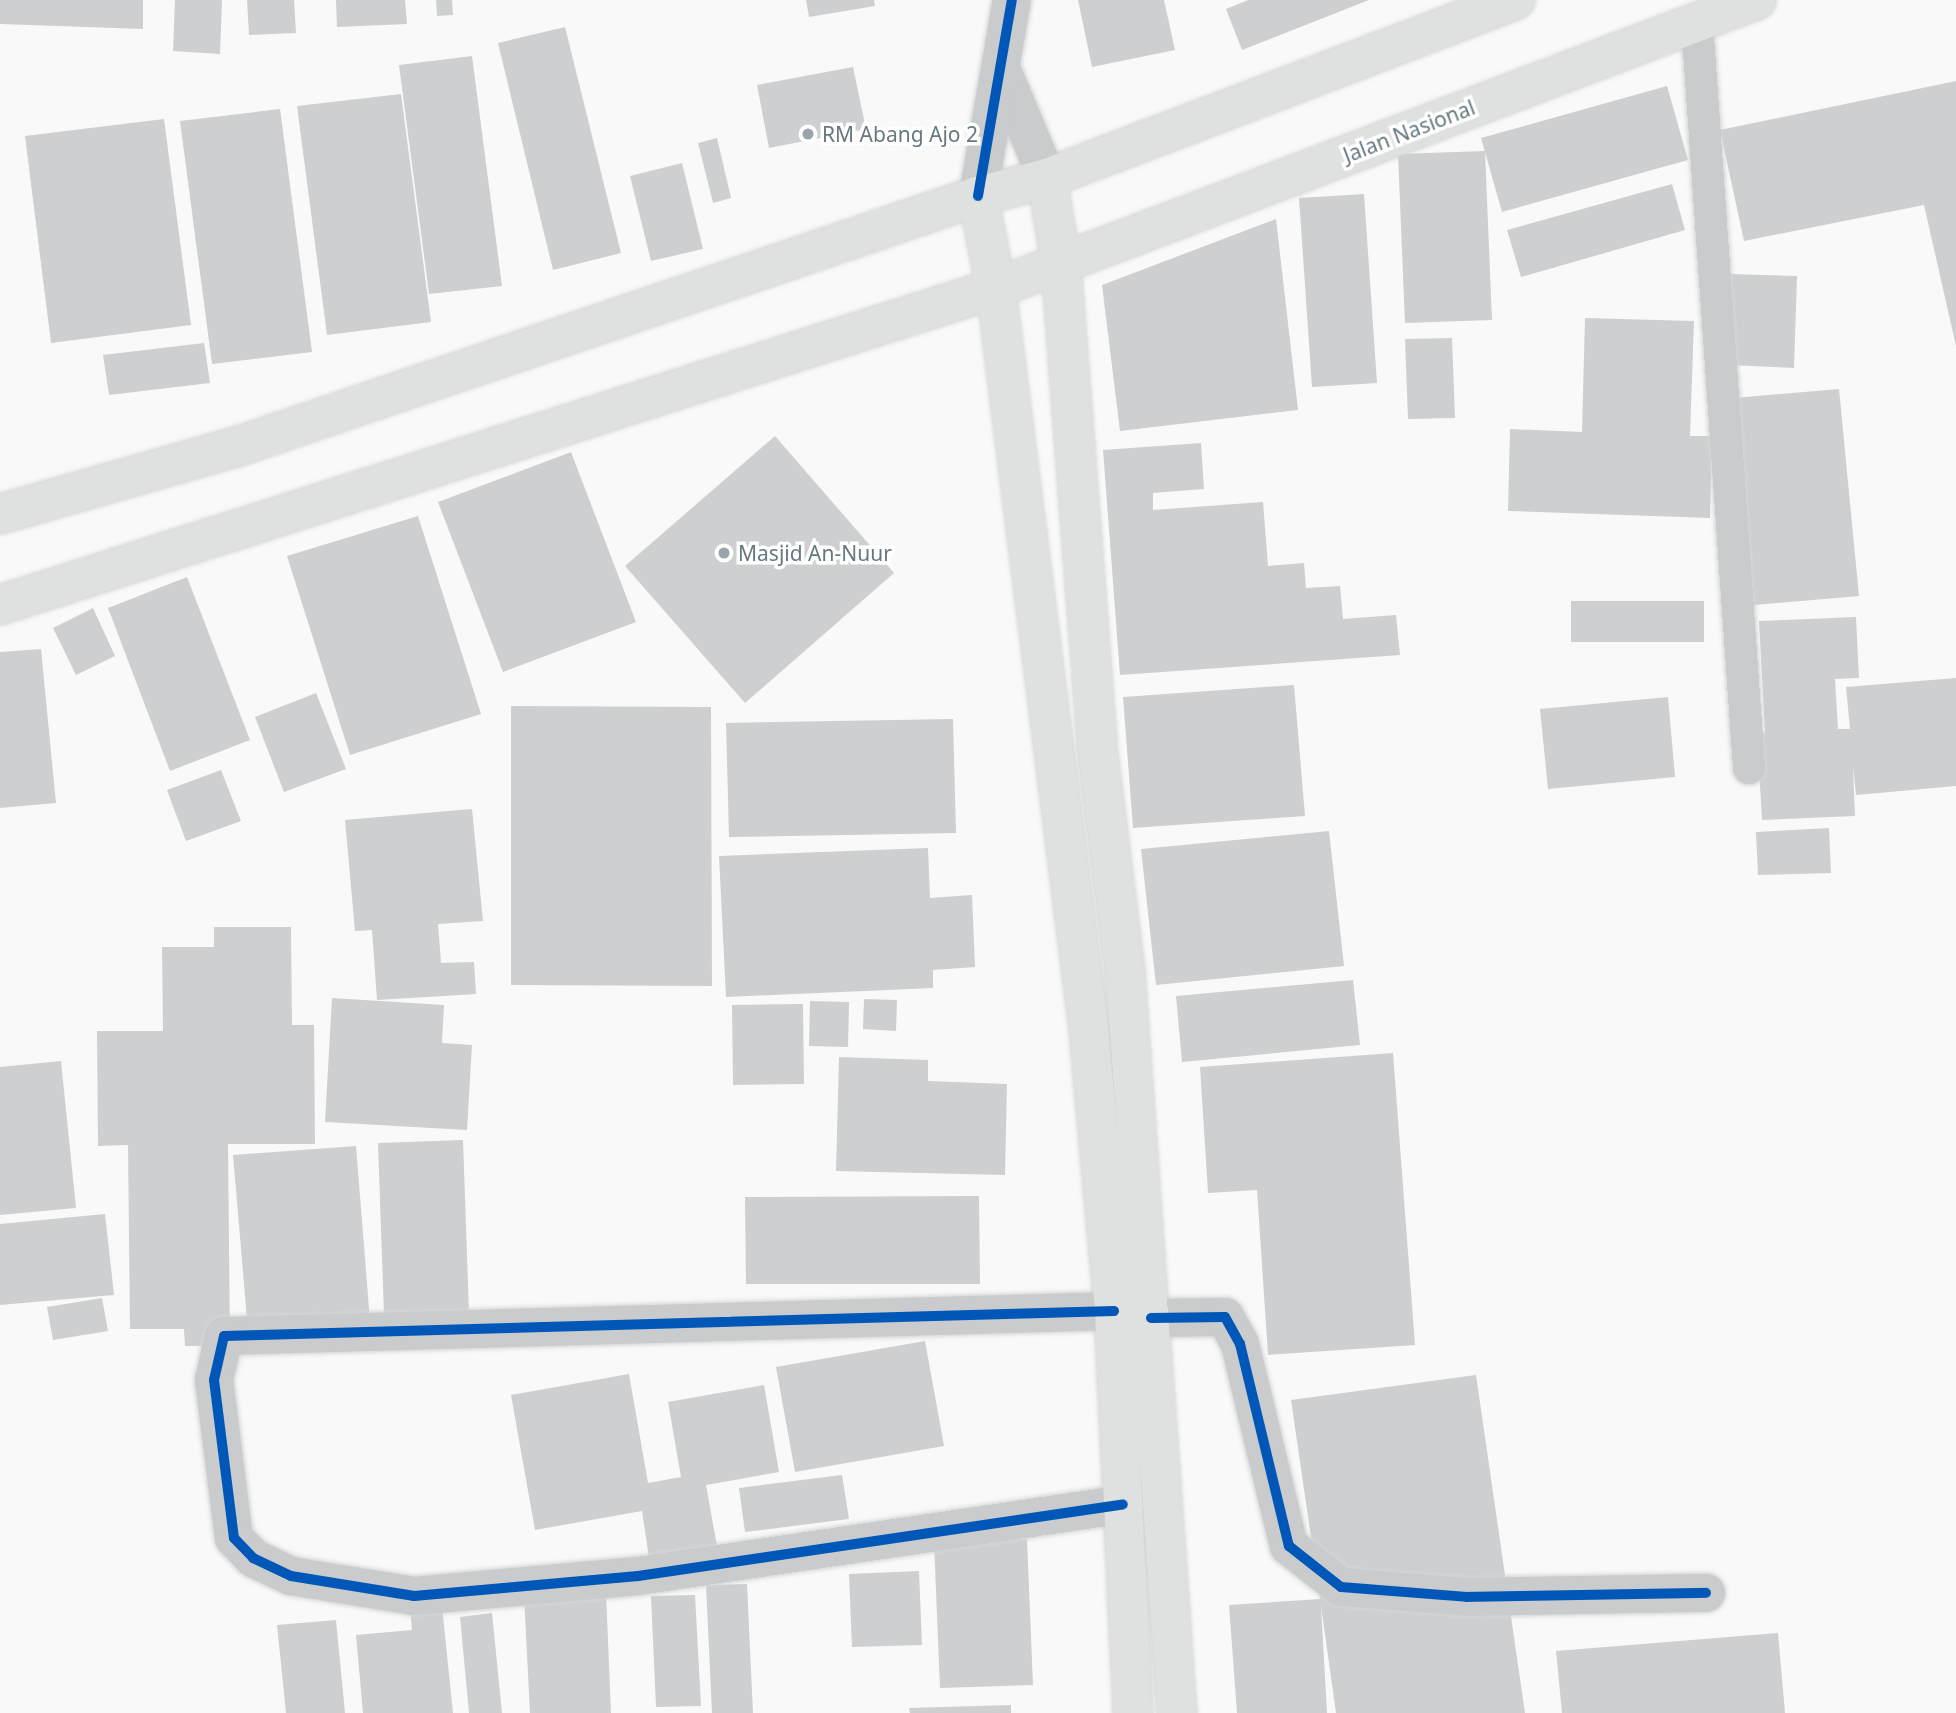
<!DOCTYPE html>
<style>
body{margin:0}
#map{position:relative;width:1956px;height:1713px;overflow:hidden;background:#f9f9f9;font-family:"Noto Sans",sans-serif}
div>[style]{position:absolute}
.building>*{inset:0;background:#cdcfd0}
.roads{filter:drop-shadow(0 0 2px #d4d5d5) drop-shadow(0 0 2px #d4d5d5)}
.lane>*{height:32px;margin:-16px;padding:0 16px;transform-origin:16px;border-radius:16px;background:#cacbcc}
.street>*{height:38px;margin:-19px;padding:0 19px;transform-origin:19px;border-radius:19px;background:#cacbcc}
.highway>*{height:38px;margin:-19px;padding:0 19px;transform-origin:19px;border-radius:19px;background:#dfe0e0}
.cycleway>*{height:10px;margin:-5px;padding:0 5px;transform-origin:5px;border-radius:5px;background:#0057b8}
.dots>*{width:19px;height:19px;translate:-50% -50%;box-sizing:border-box;border:4px solid #fff;border-radius:50%}
span{translate:-50% -50%;white-space:nowrap;text-align:center;line-height:1.15;-webkit-text-stroke:7px #fff;paint-order:stroke}
.street-label{font-size:21px;color:#67787f}
.poi-label{font-size:21px;color:#67787f}
.left{translate:0 -50%;text-align:left}
</style>
<div id="map">
<div class="building">
<i style="clip-path:polygon(0 0,143px 0,143px 29px,0 24px)"></i>
<i style="clip-path:polygon(175px 0,222px 0,220px 54px,173px 51px)"></i>
<i style="clip-path:polygon(247px 0,294px 0,296px 33px,249px 35px)"></i>
<i style="clip-path:polygon(336px 0,405px 0,407px 24px,337px 27px)"></i>
<i style="clip-path:polygon(436px 0,452px 0,453px 15px,437px 16px)"></i>
<i style="clip-path:polygon(806px 0,874px 0,875px 6px,809px 17px)"></i>
<i style="clip-path:polygon(1078px 0,1164px 0,1175px 50px,1092px 67px)"></i>
<i style="clip-path:polygon(1248px 0,1369px 0,1242px 50px,1226px 9px)"></i>
<i style="clip-path:polygon(565px 27px,621px 253px,553px 270px,498px 43px)"></i>
<i style="clip-path:polygon(472px 56px,502px 286px,429px 294px,399px 65px)"></i>
<i style="clip-path:polygon(853px 67px,866px 129px,769px 148px,757px 85px)"></i>
<i style="clip-path:polygon(1956px 81px,1956px 346px,1924px 205px,1744px 241px,1720px 130px)"></i>
<i style="clip-path:polygon(1667px 86px,1688px 160px,1502px 212px,1481px 138px)"></i>
<i style="clip-path:polygon(401px 94px,431px 322px,327px 335px,297px 106px)"></i>
<i style="clip-path:polygon(280px 109px,312px 352px,212px 364px,180px 121px)"></i>
<i style="clip-path:polygon(164px 119px,191px 325px,51px 343px,25px 136px)"></i>
<i style="clip-path:polygon(717px 138px,731px 198px,713px 203px,698px 143px)"></i>
<i style="clip-path:polygon(1485px 151px,1492px 320px,1405px 323px,1398px 154px)"></i>
<i style="clip-path:polygon(682px 163px,703px 249px,651px 261px,630px 176px)"></i>
<i style="clip-path:polygon(1672px 184px,1685px 230px,1521px 277px,1507px 230px)"></i>
<i style="clip-path:polygon(1364px 194px,1377px 383px,1312px 387px,1299px 198px)"></i>
<i style="clip-path:polygon(1276px 219px,1298px 410px,1120px 431px,1102px 285px)"></i>
<i style="clip-path:polygon(1731px 274px,1797px 276px,1794px 368px,1729px 365px)"></i>
<i style="clip-path:polygon(1585px 318px,1694px 321px,1690px 436px,1712px 436px,1710px 518px,1508px 511px,1510px 429px,1582px 432px)"></i>
<i style="clip-path:polygon(1452px 338px,1455px 418px,1408px 419px,1405px 339px)"></i>
<i style="clip-path:polygon(204px 343px,210px 383px,109px 395px,103px 355px)"></i>
<i style="clip-path:polygon(1839px 389px,1859px 596px,1754px 605px,1735px 398px)"></i>
<i style="clip-path:polygon(775px 436px,894px 573px,745px 703px,625px 566px)"></i>
<i style="clip-path:polygon(1201px 443px,1204px 489px,1153px 493px,1153px 510px,1263px 502px,1268px 566px,1304px 563px,1306px 588px,1340px 586px,1343px 619px,1396px 615px,1400px 655px,1120px 675px,1103px 450px)"></i>
<i style="clip-path:polygon(571px 452px,636px 622px,503px 672px,438px 502px)"></i>
<i style="clip-path:polygon(418px 516px,481px 714px,350px 755px,287px 556px)"></i>
<i style="clip-path:polygon(187px 577px,250px 740px,170px 771px,108px 608px)"></i>
<i style="clip-path:polygon(1571px 601px,1704px 601px,1704px 642px,1571px 642px)"></i>
<i style="clip-path:polygon(93px 608px,115px 656px,76px 675px,53px 628px)"></i>
<i style="clip-path:polygon(1856px 617px,1859px 678px,1835px 679px,1838px 729px,1850px 729px,1846px 687px,1956px 678px,1956px 786px,1856px 795px,1853px 767px,1855px 816px,1762px 820px,1757px 733px,1765px 733px,1759px 621px)"></i>
<i style="clip-path:polygon(41px 649px,56px 803px,0 808px,0 652px)"></i>
<i style="clip-path:polygon(1294px 685px,1305px 816px,1133px 828px,1123px 697px)"></i>
<i style="clip-path:polygon(316px 693px,346px 769px,284px 792px,255px 717px)"></i>
<i style="clip-path:polygon(1668px 697px,1675px 777px,1548px 789px,1540px 709px)"></i>
<i style="clip-path:polygon(511px 706px,711px 707px,712px 986px,511px 985px)"></i>
<i style="clip-path:polygon(953px 719px,956px 833px,729px 837px,726px 723px)"></i>
<i style="clip-path:polygon(221px 770px,241px 821px,186px 841px,167px 790px)"></i>
<i style="clip-path:polygon(472px 809px,483px 921px,438px 924px,441px 963px,474px 962px,476px 994px,377px 1000px,372px 930px,355px 931px,345px 820px)"></i>
<i style="clip-path:polygon(1829px 828px,1831px 873px,1758px 875px,1756px 832px)"></i>
<i style="clip-path:polygon(1329px 831px,1344px 966px,1156px 985px,1141px 849px)"></i>
<i style="clip-path:polygon(928px 848px,930px 898px,972px 895px,975px 967px,933px 970px,933px 988px,726px 997px,719px 856px)"></i>
<i style="clip-path:polygon(214px 927px,291px 927px,292px 1025px,314px 1025px,315px 1144px,228px 1144px,230px 1346px,185px 1346px,184px 1329px,130px 1329px,128px 1145px,98px 1146px,97px 1031px,163px 1031px,162px 947px,214px 947px)"></i>
<i style="clip-path:polygon(1353px 980px,1360px 1045px,1182px 1062px,1176px 996px)"></i>
<i style="clip-path:polygon(332px 998px,444px 1005px,442px 1043px,472px 1045px,467px 1130px,325px 1122px)"></i>
<i style="clip-path:polygon(864px 999px,897px 1000px,896px 1031px,863px 1029px)"></i>
<i style="clip-path:polygon(810px 1001px,849px 1002px,848px 1047px,809px 1046px)"></i>
<i style="clip-path:polygon(803px 1004px,804px 1084px,733px 1085px,732px 1005px)"></i>
<i style="clip-path:polygon(1393px 1053px,1415px 1345px,1268px 1355px,1257px 1190px,1208px 1193px,1200px 1067px)"></i>
<i style="clip-path:polygon(839px 1057px,928px 1060px,928px 1081px,1007px 1084px,1005px 1175px,836px 1171px)"></i>
<i style="clip-path:polygon(61px 1061px,76px 1208px,0 1215px,0 1067px)"></i>
<i style="clip-path:polygon(463px 1140px,469px 1313px,384px 1315px,378px 1143px)"></i>
<i style="clip-path:polygon(356px 1146px,370px 1321px,247px 1319px,233px 1155px)"></i>
<i style="clip-path:polygon(979px 1196px,980px 1284px,746px 1284px,745px 1197px)"></i>
<i style="clip-path:polygon(105px 1214px,114px 1295px,0 1305px,0 1224px)"></i>
<i style="clip-path:polygon(102px 1298px,108px 1331px,53px 1340px,47px 1307px)"></i>
<i style="clip-path:polygon(925px 1341px,944px 1446px,795px 1472px,776px 1367px)"></i>
<i style="clip-path:polygon(629px 1374px,648px 1483px,681px 1477px,668px 1402px,764px 1385px,779px 1472px,706px 1485px,717px 1546px,649px 1558px,642px 1511px,535px 1530px,511px 1395px)"></i>
<i style="clip-path:polygon(1476px 1375px,1525px 1713px,1336px 1713px,1321px 1606px,1327px 1713px,1237px 1713px,1229px 1605px,1320px 1599px,1291px 1400px)"></i>
<i style="clip-path:polygon(842px 1475px,849px 1519px,745px 1532px,739px 1488px)"></i>
<i style="clip-path:polygon(1027px 1539px,1033px 1685px,940px 1688px,934px 1542px)"></i>
<i style="clip-path:polygon(919px 1571px,922px 1645px,852px 1647px,849px 1574px)"></i>
<i style="clip-path:polygon(747px 1584px,753px 1713px,712px 1713px,706px 1585px)"></i>
<i style="clip-path:polygon(606px 1592px,611px 1713px,530px 1713px,524px 1596px)"></i>
<i style="clip-path:polygon(695px 1595px,701px 1706px,656px 1707px,651px 1596px)"></i>
<i style="clip-path:polygon(442px 1606px,453px 1713px,363px 1713px,356px 1635px,412px 1630px,410px 1609px)"></i>
<i style="clip-path:polygon(492px 1613px,502px 1713px,469px 1713px,460px 1617px)"></i>
<i style="clip-path:polygon(336px 1620px,345px 1713px,286px 1713px,277px 1625px)"></i>
<i style="clip-path:polygon(1778px 1633px,1785px 1713px,1562px 1713px,1556px 1651px)"></i>
<i style="clip-path:polygon(1011px 1705px,1011px 1713px,910px 1713px,909px 1708px)"></i>
</div>
<div class="roads">
<div class="lane">
<i style="left:1697px;top:22px;width:748px;rotate:86.01deg"></i>
</div>
<div class="street">
<i style="left:1001px;top:68px;width:119px;rotate:67.3deg"></i>
<i style="left:978px;top:196px;width:199px;rotate:-80.2deg"></i>
<i style="left:1114px;top:1311px;width:890px;rotate:178.39deg"></i>
<i style="left:224px;top:1336px;width:45px;rotate:102.8deg"></i>
<i style="left:214px;top:1380px;width:159px;rotate:82.8deg"></i>
<i style="left:234px;top:1538px;width:28px;rotate:46deg"></i>
<i style="left:253px;top:1558px;width:42px;rotate:25.3deg"></i>
<i style="left:291px;top:1576px;width:125px;rotate:9.2deg"></i>
<i style="left:414px;top:1596px;width:225px;rotate:-5.1deg"></i>
<i style="left:638px;top:1576px;width:490px;rotate:-8.4deg"></i>
<i style="left:1151px;top:1318px;width:74px;rotate:-0.8deg"></i>
<i style="left:1225px;top:1317px;width:31px;rotate:61deg"></i>
<i style="left:1240px;top:1344px;width:208px;rotate:76.4deg"></i>
<i style="left:1289px;top:1546px;width:66px;rotate:38.3deg"></i>
<i style="left:1341px;top:1587px;width:126px;rotate:4.5deg"></i>
<i style="left:1467px;top:1597px;width:239px;rotate:-1deg"></i>
</div>
<div class="highway">
<i style="left:1047px;top:178px;width:86px;rotate:80.6deg"></i>
<i style="left:1061px;top:263px;width:493px;rotate:85.7deg"></i>
<i style="left:1098px;top:755px;width:219px;rotate:82.9deg"></i>
<i style="left:1125px;top:972px;width:743px;rotate:85.99deg"></i>
<i style="left:978px;top:196px;width:94px;rotate:78.9deg"></i>
<i style="left:996px;top:288px;width:748px;rotate:82.86deg"></i>
<i style="left:1089px;top:1030px;width:282px;rotate:84.9deg"></i>
<i style="left:1114px;top:1311px;width:402px;rotate:87.3deg"></i>
<i style="left:0;top:514px;width:248px;rotate:-15.9deg"></i>
<i style="left:239px;top:446px;width:780px;rotate:-18.69deg"></i>
<i style="left:978px;top:196px;width:71px;rotate:-14.6deg"></i>
<i style="left:1047px;top:178px;width:501px;rotate:-20.82deg"></i>
<i style="left:0;top:605px;width:1045px;rotate:-17.65deg"></i>
<i style="left:996px;top:288px;width:813px;rotate:-20.75deg"></i>
</div>
</div>
<div class="cycleway">
<i style="left:978px;top:196px;width:199px;rotate:-80.2deg"></i>
<i style="left:1114px;top:1311px;width:890px;rotate:178.39deg"></i>
<i style="left:224px;top:1336px;width:45px;rotate:102.8deg"></i>
<i style="left:214px;top:1380px;width:159px;rotate:82.8deg"></i>
<i style="left:234px;top:1538px;width:28px;rotate:46deg"></i>
<i style="left:253px;top:1558px;width:42px;rotate:25.3deg"></i>
<i style="left:291px;top:1576px;width:125px;rotate:9.2deg"></i>
<i style="left:414px;top:1596px;width:225px;rotate:-5.1deg"></i>
<i style="left:638px;top:1576px;width:490px;rotate:-8.4deg"></i>
<i style="left:1151px;top:1318px;width:74px;rotate:-0.8deg"></i>
<i style="left:1225px;top:1317px;width:31px;rotate:61deg"></i>
<i style="left:1240px;top:1344px;width:208px;rotate:76.4deg"></i>
<i style="left:1289px;top:1546px;width:66px;rotate:38.3deg"></i>
<i style="left:1341px;top:1587px;width:126px;rotate:4.5deg"></i>
<i style="left:1467px;top:1597px;width:239px;rotate:-1deg"></i>
</div>
<div class="dots">
<i style="left:808px;top:134px;background:#9aa5aa"></i>
<i style="left:724px;top:553px;background:#9aa5aa"></i>
</div>
<div class="street-label">
<span style="left:1409px;top:131px;rotate:-21deg">Jalan Nasional</span>
</div>
<div class="poi-label">
<span class="left" style="left:822px;top:134px">RM Abang Ajo 2</span>
<span class="left" style="left:738px;top:553px">Masjid An-Nuur</span>
</div>
</div>
